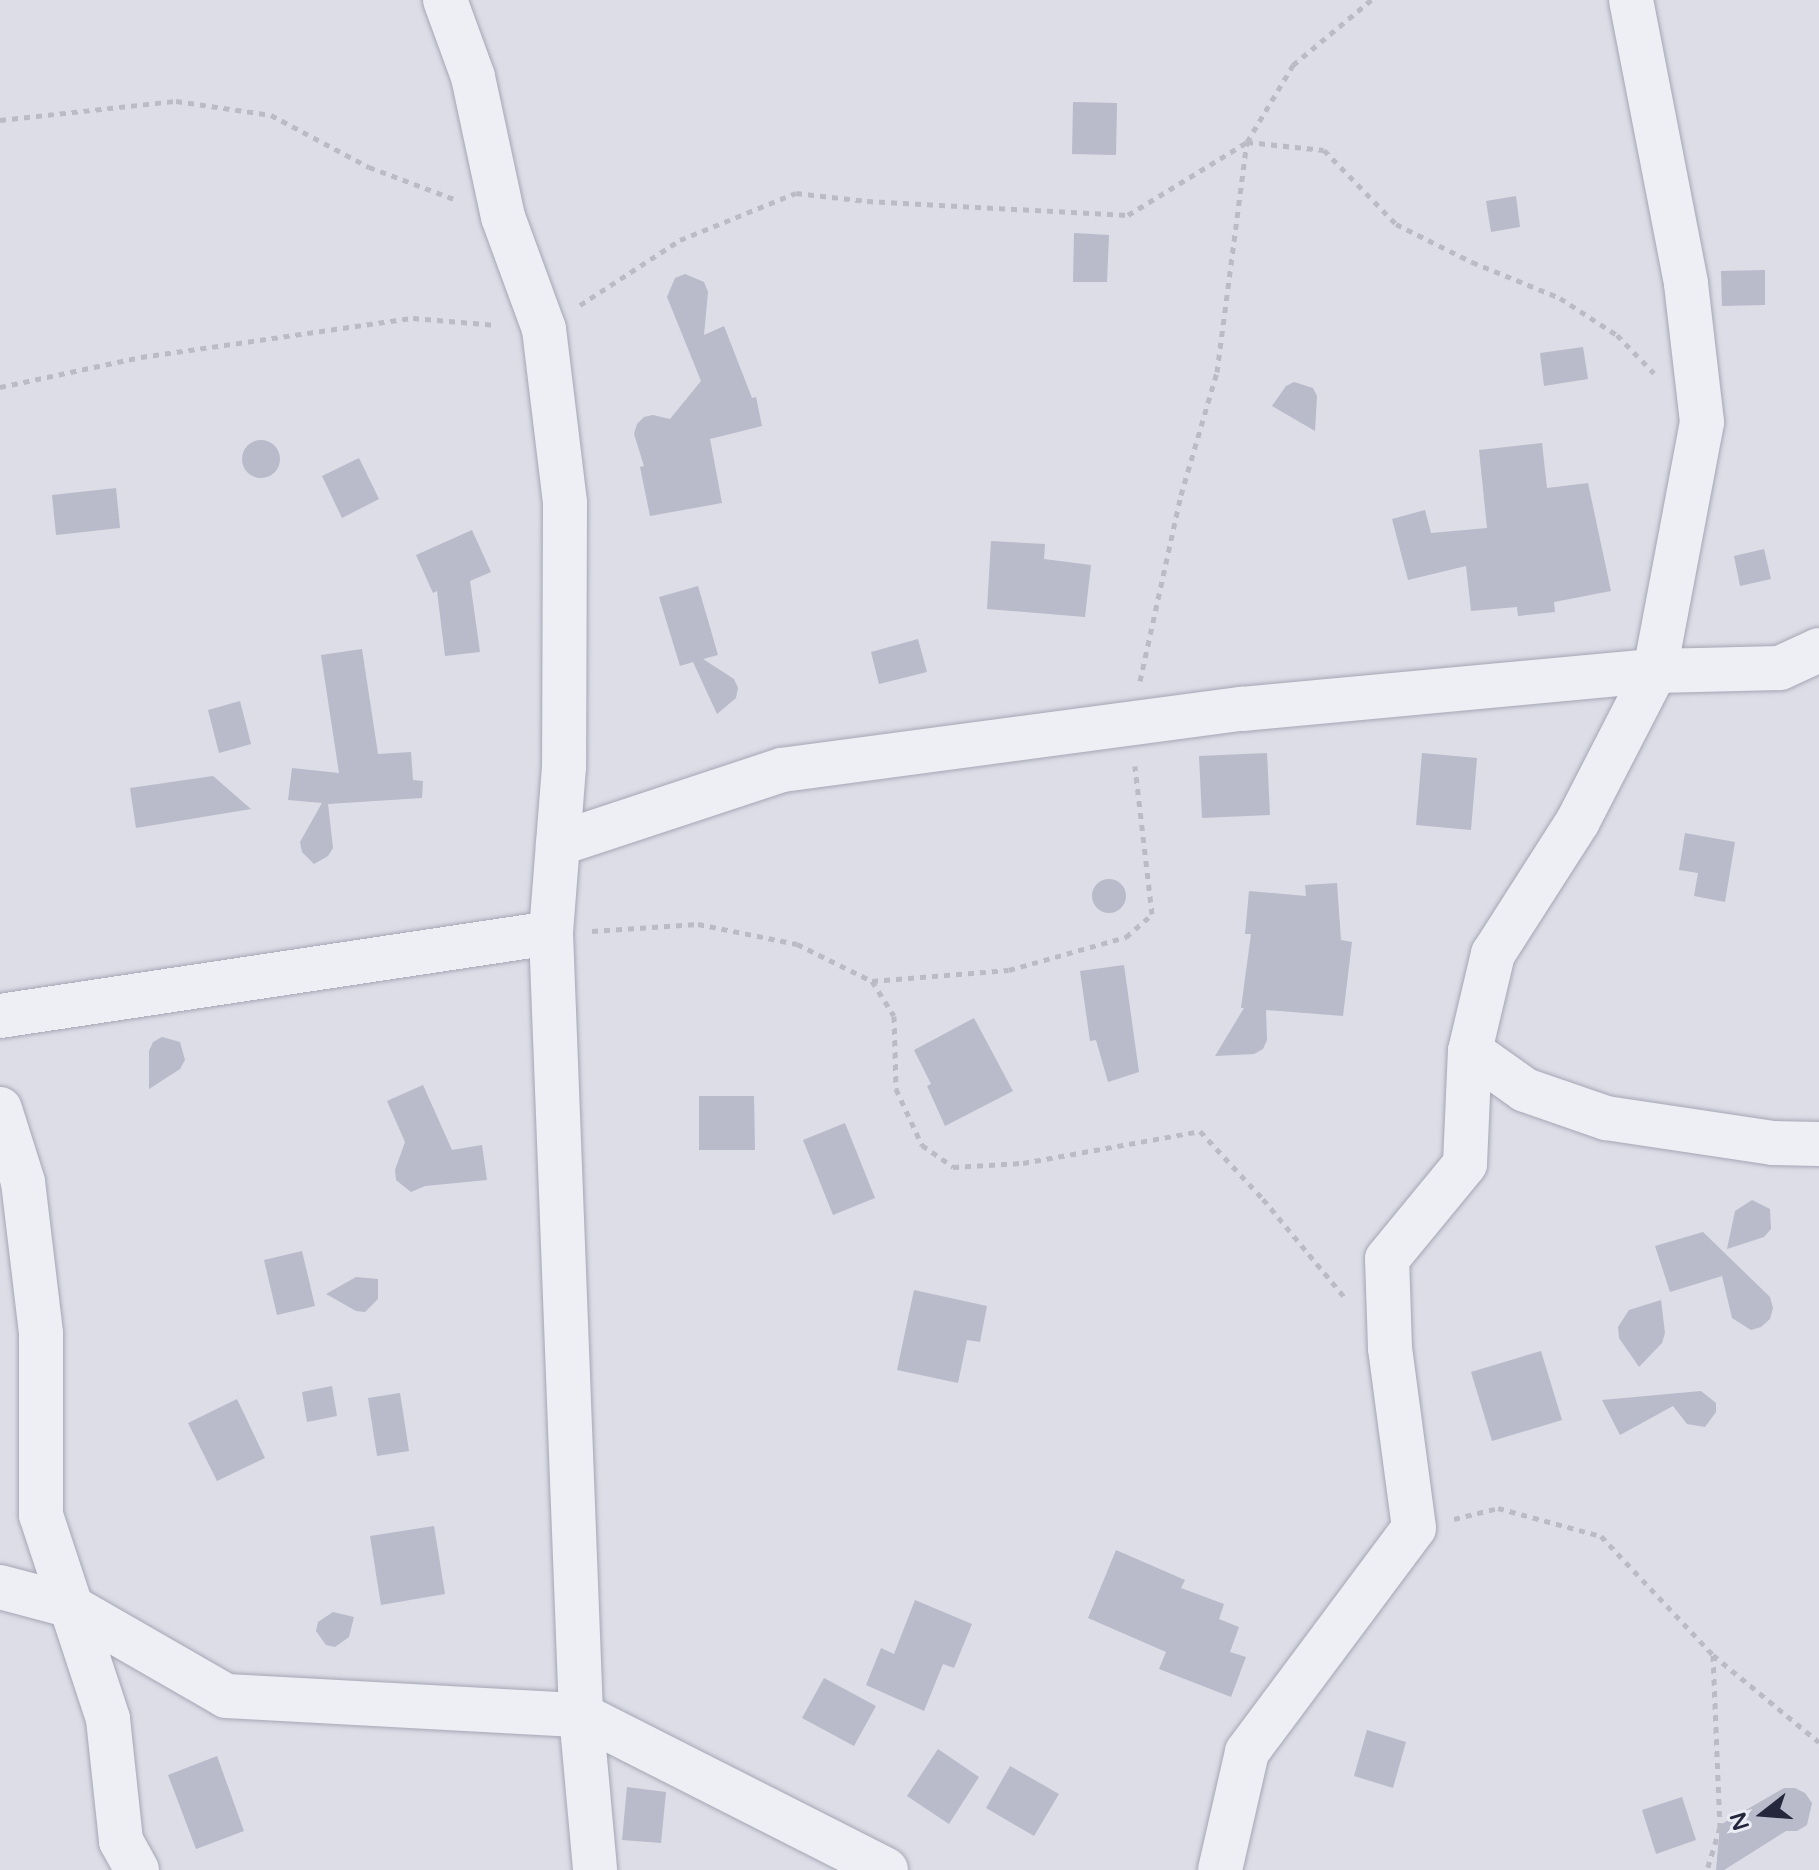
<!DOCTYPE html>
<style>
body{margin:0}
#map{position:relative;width:1819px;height:1870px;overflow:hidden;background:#dcdde7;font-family:"Varela Round",sans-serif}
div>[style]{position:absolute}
.building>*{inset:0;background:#b9baca}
.round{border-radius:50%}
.path>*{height:5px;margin-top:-2.5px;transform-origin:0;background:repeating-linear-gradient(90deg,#babbc5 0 6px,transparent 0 12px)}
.roads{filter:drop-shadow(0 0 2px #a5a6b4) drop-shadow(0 0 2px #a5a6b4)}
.minor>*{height:44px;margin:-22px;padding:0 22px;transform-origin:22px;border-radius:22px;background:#eeeff5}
span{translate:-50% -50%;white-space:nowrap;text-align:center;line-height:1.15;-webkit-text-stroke:8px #ebecf4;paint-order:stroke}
.north{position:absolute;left:1723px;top:1774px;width:80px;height:80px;-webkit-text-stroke:6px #ebecf4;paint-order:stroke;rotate:253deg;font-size:22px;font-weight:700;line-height:32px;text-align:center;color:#25273d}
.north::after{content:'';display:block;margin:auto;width:28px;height:36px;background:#25273d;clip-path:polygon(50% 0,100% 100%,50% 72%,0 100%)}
</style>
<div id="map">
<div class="building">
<i style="clip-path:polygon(1073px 102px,1117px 103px,1116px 155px,1072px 154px)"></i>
<i style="clip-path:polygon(1516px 196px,1520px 227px,1491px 232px,1486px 201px)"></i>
<i style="clip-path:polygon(1074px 233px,1109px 235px,1107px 282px,1073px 282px)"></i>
<i style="clip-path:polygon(1765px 270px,1765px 305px,1722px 306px,1721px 271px)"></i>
<i style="clip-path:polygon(685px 274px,704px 282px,708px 292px,704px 335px,724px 326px,752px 398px,756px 397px,762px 426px,710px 439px,722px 503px,650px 516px,640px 467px,644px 466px,634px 434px,637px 424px,644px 417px,653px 415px,670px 419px,701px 381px,667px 297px,675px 278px)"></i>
<i style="clip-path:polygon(1583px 347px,1588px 379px,1544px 386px,1540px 353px)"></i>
<i style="clip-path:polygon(1294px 382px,1313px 388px,1317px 396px,1315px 431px,1272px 406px,1286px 386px)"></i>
<i class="round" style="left:242px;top:440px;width:38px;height:38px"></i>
<i style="clip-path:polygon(1542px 443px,1547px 488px,1588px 483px,1611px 591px,1554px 602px,1555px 612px,1518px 616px,1517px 607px,1471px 611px,1466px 566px,1408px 580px,1392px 519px,1425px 510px,1431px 533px,1487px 528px,1479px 450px)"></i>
<i style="clip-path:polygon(359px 458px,379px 499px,342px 518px,322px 476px)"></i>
<i style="clip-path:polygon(116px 488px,120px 528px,56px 535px,52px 495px)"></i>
<i style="clip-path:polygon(472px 530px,491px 572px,470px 581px,480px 652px,445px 656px,437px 591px,433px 593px,416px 555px)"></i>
<i style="clip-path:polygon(991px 541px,1045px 544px,1044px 559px,1091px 565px,1085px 617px,987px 609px)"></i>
<i style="clip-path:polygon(1764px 549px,1771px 579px,1740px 586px,1734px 556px)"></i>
<i style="clip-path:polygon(698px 586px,718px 655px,703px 659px,734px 679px,738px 688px,736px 698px,717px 714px,693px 662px,680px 666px,659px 597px)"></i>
<i style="clip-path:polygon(918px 639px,927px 672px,879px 684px,871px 652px)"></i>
<i style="clip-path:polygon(362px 649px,378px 754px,411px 752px,413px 780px,423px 781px,422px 798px,328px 804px,333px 848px,328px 856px,314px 864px,302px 852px,300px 842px,322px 803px,288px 800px,292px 768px,339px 773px,321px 655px)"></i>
<i style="clip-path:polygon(240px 701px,251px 744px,219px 753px,208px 710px)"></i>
<i style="clip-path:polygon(1267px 753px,1270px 815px,1202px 818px,1199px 756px)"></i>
<i style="clip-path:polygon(1422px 753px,1477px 758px,1471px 830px,1416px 825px)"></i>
<i style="clip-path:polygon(213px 776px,251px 809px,136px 828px,130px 788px)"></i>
<i style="clip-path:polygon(1685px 833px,1735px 842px,1725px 902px,1694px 896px,1698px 873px,1679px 870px)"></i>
<i class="round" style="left:1092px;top:879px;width:34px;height:34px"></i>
<i style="clip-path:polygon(1337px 883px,1341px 940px,1352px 942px,1343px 1016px,1266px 1010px,1267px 1040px,1263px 1049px,1254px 1054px,1215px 1056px,1244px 1008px,1241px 1008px,1251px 934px,1245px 934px,1249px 891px,1306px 896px,1305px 885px)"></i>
<i style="clip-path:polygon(1124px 965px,1139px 1072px,1108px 1082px,1096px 1040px,1090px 1041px,1080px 971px)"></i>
<i style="clip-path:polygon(974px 1018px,1013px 1091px,945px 1126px,927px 1086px,931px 1084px,914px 1050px)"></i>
<i style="clip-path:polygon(162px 1037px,180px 1042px,185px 1060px,180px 1069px,149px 1089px,149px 1051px,153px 1042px)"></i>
<i style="clip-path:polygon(423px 1085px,452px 1150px,482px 1145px,487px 1180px,425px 1186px,411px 1192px,396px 1180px,395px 1170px,405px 1142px,387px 1101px)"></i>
<i style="clip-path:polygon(699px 1096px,754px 1096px,755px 1150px,699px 1150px)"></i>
<i style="clip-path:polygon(845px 1123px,875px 1198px,833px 1215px,803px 1140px)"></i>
<i style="clip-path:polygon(1752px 1200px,1770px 1209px,1771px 1229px,1764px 1237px,1727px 1249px,1735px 1211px)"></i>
<i style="clip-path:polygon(1703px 1232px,1770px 1297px,1773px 1308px,1770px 1319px,1761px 1327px,1751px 1330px,1732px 1318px,1722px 1276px,1670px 1292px,1655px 1246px)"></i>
<i style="clip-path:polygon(302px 1251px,315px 1306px,277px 1315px,264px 1260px)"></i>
<i style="clip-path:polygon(356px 1277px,378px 1279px,378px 1299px,365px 1312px,356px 1311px,326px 1294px)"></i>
<i style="clip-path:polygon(914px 1290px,987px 1306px,980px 1342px,967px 1340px,958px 1383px,897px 1370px)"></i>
<i style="clip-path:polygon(1661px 1300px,1665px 1333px,1662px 1343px,1639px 1367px,1619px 1338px,1618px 1327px,1629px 1310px)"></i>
<i style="clip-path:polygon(1541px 1351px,1562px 1420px,1492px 1441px,1471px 1372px)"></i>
<i style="clip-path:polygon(332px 1386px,337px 1416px,307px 1422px,302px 1392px)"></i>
<i style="clip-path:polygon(1701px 1391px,1716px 1403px,1716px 1412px,1705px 1427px,1687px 1424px,1673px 1406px,1620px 1435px,1602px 1400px)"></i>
<i style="clip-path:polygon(400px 1393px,409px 1451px,377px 1456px,368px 1398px)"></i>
<i style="clip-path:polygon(237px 1399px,265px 1458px,217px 1481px,188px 1423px)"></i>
<i style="clip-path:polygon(434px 1526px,445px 1594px,381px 1605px,370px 1536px)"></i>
<i style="clip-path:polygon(1116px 1550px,1185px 1580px,1181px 1588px,1224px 1604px,1219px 1619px,1239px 1627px,1230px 1652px,1246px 1657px,1231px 1697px,1159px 1669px,1166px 1652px,1088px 1618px)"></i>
<i style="clip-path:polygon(915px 1600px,972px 1624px,954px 1668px,943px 1664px,924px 1711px,866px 1685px,881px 1648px,894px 1654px)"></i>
<i style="clip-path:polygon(333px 1612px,354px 1617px,349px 1637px,335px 1647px,326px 1645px,316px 1631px,318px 1622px)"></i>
<i style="clip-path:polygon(824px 1678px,876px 1706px,854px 1746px,802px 1718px)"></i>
<i style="clip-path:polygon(1367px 1730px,1406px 1742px,1393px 1788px,1354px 1776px)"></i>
<i style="clip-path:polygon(938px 1749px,979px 1777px,949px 1824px,907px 1796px)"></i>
<i style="clip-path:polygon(217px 1756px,244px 1831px,196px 1849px,168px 1775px)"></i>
<i style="clip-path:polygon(1010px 1766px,1059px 1794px,1034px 1836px,986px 1808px)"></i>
<i style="clip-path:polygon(627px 1787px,666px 1792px,661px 1843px,622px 1840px)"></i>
<i style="clip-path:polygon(1784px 1788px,1795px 1788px,1805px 1793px,1812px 1803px,1807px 1825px,1797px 1831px,1786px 1831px,1724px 1870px,1716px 1870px,1720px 1825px)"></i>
<i style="clip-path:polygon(1682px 1797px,1696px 1840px,1656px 1854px,1642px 1810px)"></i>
</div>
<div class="path">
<i style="left:0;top:120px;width:177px;rotate:-6.2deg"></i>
<i style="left:176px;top:101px;width:96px;rotate:8.4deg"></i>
<i style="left:271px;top:115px;width:111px;rotate:28deg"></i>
<i style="left:369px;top:167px;width:94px;rotate:20.6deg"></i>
<i style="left:580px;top:305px;width:119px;rotate:-33deg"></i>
<i style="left:680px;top:240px;width:125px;rotate:-22.1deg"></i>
<i style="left:796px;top:193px;width:71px;rotate:6.4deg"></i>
<i style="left:867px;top:201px;width:261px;rotate:3.1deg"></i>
<i style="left:1128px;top:215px;width:140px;rotate:-31.5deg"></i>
<i style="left:1247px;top:142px;width:77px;rotate:5.9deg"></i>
<i style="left:1324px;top:150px;width:103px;rotate:45.8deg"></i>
<i style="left:1396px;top:224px;width:85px;rotate:26.6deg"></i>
<i style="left:1472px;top:262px;width:95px;rotate:22.2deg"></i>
<i style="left:1560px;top:298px;width:68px;rotate:33deg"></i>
<i style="left:1617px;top:335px;width:53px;rotate:45.8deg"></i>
<i style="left:0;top:387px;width:144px;rotate:-12deg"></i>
<i style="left:141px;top:357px;width:275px;rotate:-8.2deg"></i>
<i style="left:413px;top:318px;width:84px;rotate:4.8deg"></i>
<i style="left:1140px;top:681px;width:190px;rotate:-77.6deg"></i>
<i style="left:1181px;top:495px;width:128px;rotate:-73.7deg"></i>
<i style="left:1217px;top:372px;width:232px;rotate:-82.6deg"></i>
<i style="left:1247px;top:142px;width:90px;rotate:-59.1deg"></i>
<i style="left:1293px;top:65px;width:102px;rotate:-39.8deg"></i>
<i style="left:592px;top:931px;width:106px;rotate:-3.8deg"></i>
<i style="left:698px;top:924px;width:101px;rotate:11.4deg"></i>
<i style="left:797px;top:944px;width:84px;rotate:26.3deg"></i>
<i style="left:872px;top:981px;width:41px;rotate:57.8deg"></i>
<i style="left:894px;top:1016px;width:73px;rotate:88.4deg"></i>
<i style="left:896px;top:1089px;width:62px;rotate:65.1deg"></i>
<i style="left:922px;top:1145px;width:38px;rotate:35deg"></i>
<i style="left:953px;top:1167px;width:70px;rotate:-3.3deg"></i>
<i style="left:1023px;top:1163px;width:180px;rotate:-10.2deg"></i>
<i style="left:1200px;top:1131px;width:93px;rotate:47.2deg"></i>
<i style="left:1263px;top:1199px;width:130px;rotate:50.3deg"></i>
<i style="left:872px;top:981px;width:137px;rotate:-4.6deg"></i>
<i style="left:1009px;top:970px;width:122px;rotate:-15.8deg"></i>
<i style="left:1126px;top:937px;width:35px;rotate:-41deg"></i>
<i style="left:1152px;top:914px;width:149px;rotate:-96.6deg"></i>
<i style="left:1454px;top:1519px;width:45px;rotate:-14deg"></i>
<i style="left:1498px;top:1508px;width:107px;rotate:15.2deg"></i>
<i style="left:1601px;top:1536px;width:163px;rotate:46.7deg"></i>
<i style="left:1713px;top:1655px;width:172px;rotate:87.7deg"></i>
<i style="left:1720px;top:1827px;width:45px;rotate:106.8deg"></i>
<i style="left:1713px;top:1655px;width:137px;rotate:39.4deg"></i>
</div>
<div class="roads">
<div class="minor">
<i style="left:445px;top:0;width:82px;rotate:70deg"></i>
<i style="left:473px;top:77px;width:143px;rotate:77.9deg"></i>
<i style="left:503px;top:217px;width:119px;rotate:69.9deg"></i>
<i style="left:544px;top:329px;width:174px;rotate:83.1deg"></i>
<i style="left:565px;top:502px;width:265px;rotate:90.2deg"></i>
<i style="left:564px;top:767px;width:167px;rotate:94.5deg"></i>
<i style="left:551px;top:933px;width:783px;rotate:87.8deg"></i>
<i style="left:581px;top:1715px;width:156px;rotate:84.8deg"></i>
<i style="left:558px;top:844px;width:236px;rotate:-18.3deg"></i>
<i style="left:782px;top:770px;width:464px;rotate:-7.6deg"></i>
<i style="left:1242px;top:709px;width:415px;rotate:-5.3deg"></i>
<i style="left:1655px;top:671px;width:125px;rotate:-1.4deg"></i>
<i style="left:1780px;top:668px;width:43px;rotate:-24.8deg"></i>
<i style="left:0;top:1016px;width:557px;rotate:-8.57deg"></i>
<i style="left:1470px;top:1051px;width:67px;rotate:35.3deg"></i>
<i style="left:1525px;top:1090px;width:86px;rotate:19.1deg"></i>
<i style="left:1606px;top:1118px;width:169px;rotate:8.5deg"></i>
<i style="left:1773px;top:1143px;width:46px;rotate:1.2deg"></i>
<i style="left:0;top:1109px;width:77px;rotate:72.5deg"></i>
<i style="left:23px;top:1182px;width:153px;rotate:83.2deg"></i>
<i style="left:41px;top:1334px;width:181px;rotate:90deg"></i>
<i style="left:41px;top:1515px;width:215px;rotate:71.8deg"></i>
<i style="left:108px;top:1719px;width:123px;rotate:83.9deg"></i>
<i style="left:121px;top:1841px;width:33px;rotate:61deg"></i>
<i style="left:0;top:1587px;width:70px;rotate:14.8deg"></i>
<i style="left:68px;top:1605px;width:182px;rotate:29.9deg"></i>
<i style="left:226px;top:1696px;width:356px;rotate:3.1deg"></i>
<i style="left:581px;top:1715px;width:342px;rotate:26.9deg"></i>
<i style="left:1220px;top:1870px;width:121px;rotate:-77.1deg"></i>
<i style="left:1247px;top:1752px;width:279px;rotate:-53.3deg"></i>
<i style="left:1414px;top:1528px;width:182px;rotate:-97.6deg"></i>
<i style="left:1390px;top:1348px;width:89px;rotate:-91.9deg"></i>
<i style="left:1387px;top:1259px;width:123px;rotate:-50.6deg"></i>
<i style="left:1465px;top:1164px;width:113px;rotate:-87.5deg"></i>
<i style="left:1470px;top:1051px;width:100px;rotate:-76.7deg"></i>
<i style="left:1493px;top:954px;width:158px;rotate:-57.4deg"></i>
<i style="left:1578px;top:821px;width:169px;rotate:-62.8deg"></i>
<i style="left:1655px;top:671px;width:253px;rotate:-79.3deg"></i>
<i style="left:1702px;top:422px;width:140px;rotate:-96.6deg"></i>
<i style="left:1686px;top:283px;width:288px;rotate:-101deg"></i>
</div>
</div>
<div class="north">N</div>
</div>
